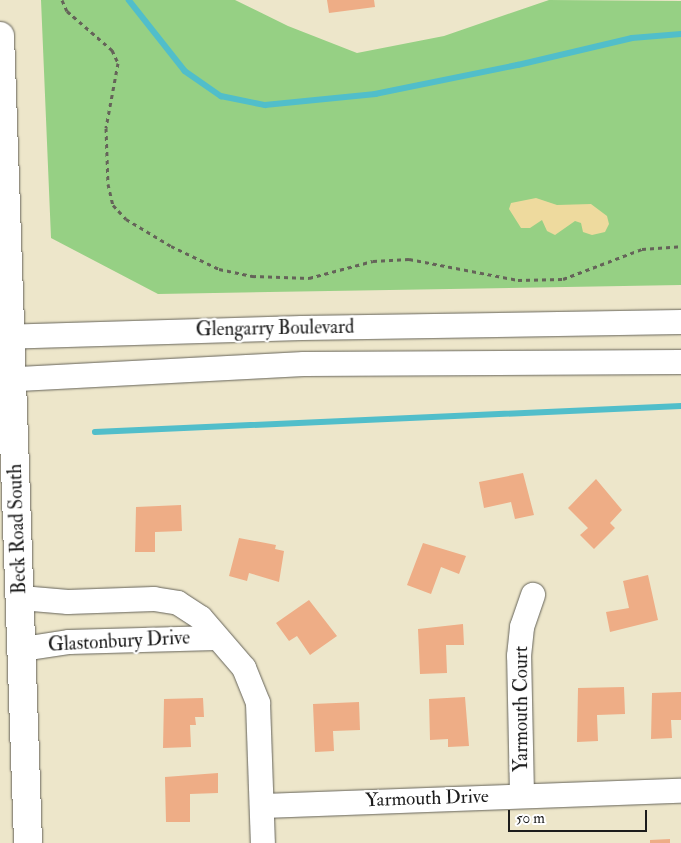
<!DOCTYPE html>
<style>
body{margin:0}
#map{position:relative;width:681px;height:843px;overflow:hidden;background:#ede6ca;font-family:"IM FELL Double Pica",serif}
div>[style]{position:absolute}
.green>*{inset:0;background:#96d084}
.sand>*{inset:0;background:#eeda9e}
.stream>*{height:5.5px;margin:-2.75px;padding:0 2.75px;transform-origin:2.75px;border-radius:2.75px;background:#51beca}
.building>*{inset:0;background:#eead86}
.path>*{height:3px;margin-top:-1.5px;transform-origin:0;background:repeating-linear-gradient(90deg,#656359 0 4px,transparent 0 8px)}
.roads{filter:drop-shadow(0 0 1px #656359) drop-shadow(0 0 1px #656359)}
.minor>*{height:24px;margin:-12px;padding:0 12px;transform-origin:12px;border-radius:12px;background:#fff}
.major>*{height:28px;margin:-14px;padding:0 14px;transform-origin:14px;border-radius:14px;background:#fff}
span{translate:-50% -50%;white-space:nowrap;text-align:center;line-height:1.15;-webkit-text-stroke:4.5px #fff;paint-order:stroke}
.street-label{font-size:19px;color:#1c1c1c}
.scale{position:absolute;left:508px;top:810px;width:139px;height:22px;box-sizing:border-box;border:2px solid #1c1c1c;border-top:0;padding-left:6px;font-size:15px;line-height:18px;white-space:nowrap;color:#1c1c1c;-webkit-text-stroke:4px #fff;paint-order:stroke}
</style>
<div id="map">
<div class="green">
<i style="clip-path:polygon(41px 0,235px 0,288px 26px,357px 53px,444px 36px,549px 0,681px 1px,681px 285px,158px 294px,51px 238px)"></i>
</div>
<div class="sand">
<i style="clip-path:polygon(536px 198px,557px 205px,591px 204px,607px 216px,609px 224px,605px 232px,592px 235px,583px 232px,581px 223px,575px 221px,555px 235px,547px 231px,542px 220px,530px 228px,521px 228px,509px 209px,511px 203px)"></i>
</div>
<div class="stream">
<i style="left:129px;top:0;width:90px;rotate:51.7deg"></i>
<i style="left:185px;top:71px;width:44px;rotate:34.8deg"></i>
<i style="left:221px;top:96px;width:45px;rotate:11.6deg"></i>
<i style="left:265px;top:105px;width:111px;rotate:-5.7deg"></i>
<i style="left:375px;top:94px;width:146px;rotate:-11.5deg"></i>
<i style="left:518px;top:65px;width:117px;rotate:-13.3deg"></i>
<i style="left:632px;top:38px;width:49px;rotate:-4.7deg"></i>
<i style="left:95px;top:432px;width:587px;rotate:-2.54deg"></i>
</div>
<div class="building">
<i style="clip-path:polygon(327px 0,374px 0,375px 7px,329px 13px)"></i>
<i style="clip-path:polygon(523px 473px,534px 515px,515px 519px,511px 502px,484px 508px,479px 482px)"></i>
<i style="clip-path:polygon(596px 479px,622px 510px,610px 523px,615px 528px,594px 549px,580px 535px,588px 528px,568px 508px)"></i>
<i style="clip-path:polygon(181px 505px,182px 531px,155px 532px,155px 552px,135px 552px,136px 507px)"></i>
<i style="clip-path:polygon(239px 538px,276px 545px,275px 549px,284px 551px,279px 582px,249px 573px,247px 581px,229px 576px)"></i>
<i style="clip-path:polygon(423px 543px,466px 556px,459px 574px,441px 567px,431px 594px,407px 585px)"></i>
<i style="clip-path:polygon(648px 575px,658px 620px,610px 632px,606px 612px,629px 608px,623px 581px)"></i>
<i style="clip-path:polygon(309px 600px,337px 636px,310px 655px,297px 636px,289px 641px,276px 623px)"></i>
<i style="clip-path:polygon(463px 624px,464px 645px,446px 645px,447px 673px,420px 674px,418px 629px)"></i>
<i style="clip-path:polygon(624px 687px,625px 714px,597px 715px,598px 741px,577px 742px,578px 688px)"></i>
<i style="clip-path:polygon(681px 692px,681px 720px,671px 720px,672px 738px,651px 739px,652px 693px)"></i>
<i style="clip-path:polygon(465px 697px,469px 746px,448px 747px,448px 739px,430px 740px,429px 699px)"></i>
<i style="clip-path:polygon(203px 698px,204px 717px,195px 717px,196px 725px,190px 725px,191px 747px,163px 748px,164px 699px)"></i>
<i style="clip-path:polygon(359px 702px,360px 730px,333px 731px,334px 751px,315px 752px,313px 704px)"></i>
<i style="clip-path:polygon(218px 773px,218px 793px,190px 794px,190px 822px,166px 822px,165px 777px)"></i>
<i style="clip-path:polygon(670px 839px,670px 843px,650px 843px,650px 840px)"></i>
</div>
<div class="path">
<i style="left:62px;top:0;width:12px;rotate:66deg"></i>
<i style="left:67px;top:11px;width:60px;rotate:40.9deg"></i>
<i style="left:112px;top:50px;width:14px;rotate:65deg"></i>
<i style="left:118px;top:63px;width:66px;rotate:100.5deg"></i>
<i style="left:106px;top:128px;width:56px;rotate:88deg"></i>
<i style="left:108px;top:184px;width:22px;rotate:77deg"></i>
<i style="left:113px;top:205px;width:19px;rotate:47deg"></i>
<i style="left:126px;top:219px;width:52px;rotate:31deg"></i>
<i style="left:171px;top:246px;width:53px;rotate:25.6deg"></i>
<i style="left:219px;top:269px;width:34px;rotate:12deg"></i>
<i style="left:252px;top:276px;width:57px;rotate:2deg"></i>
<i style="left:309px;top:278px;width:66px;rotate:-14.9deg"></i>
<i style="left:373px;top:261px;width:36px;rotate:-3deg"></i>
<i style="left:409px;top:259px;width:111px;rotate:10.9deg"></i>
<i style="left:518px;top:280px;width:45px;rotate:-1.3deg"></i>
<i style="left:563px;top:279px;width:85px;rotate:-20.8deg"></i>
<i style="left:642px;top:249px;width:39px;rotate:-4deg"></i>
</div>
<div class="roads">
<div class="minor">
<i style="left:0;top:337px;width:302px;rotate:-1.7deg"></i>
<i style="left:302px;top:328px;width:379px;rotate:-0.9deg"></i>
<i style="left:0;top:380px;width:304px;rotate:-3deg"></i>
<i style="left:304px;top:364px;width:377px;rotate:-0.3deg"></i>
<i style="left:21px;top:598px;width:47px;rotate:4.9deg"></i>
<i style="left:68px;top:602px;width:86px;rotate:-2deg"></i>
<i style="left:154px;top:599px;width:24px;rotate:9deg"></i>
<i style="left:178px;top:603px;width:27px;rotate:33deg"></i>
<i style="left:201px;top:618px;width:66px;rotate:49.3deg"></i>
<i style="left:244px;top:668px;width:38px;rotate:68deg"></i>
<i style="left:258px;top:703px;width:140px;rotate:88deg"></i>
<i style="left:23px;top:649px;width:47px;rotate:-8.7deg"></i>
<i style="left:69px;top:642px;width:147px;rotate:-1.6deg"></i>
<i style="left:522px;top:795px;width:139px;rotate:-91.2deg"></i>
<i style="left:519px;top:656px;width:29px;rotate:-84deg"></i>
<i style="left:522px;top:627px;width:34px;rotate:-71deg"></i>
<i style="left:262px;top:806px;width:419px;rotate:-2.1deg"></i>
</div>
<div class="major">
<i style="left:0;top:36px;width:807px;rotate:88.01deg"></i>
</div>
</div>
<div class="street-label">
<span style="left:275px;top:329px;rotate:-1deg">Glengarry Boulevard</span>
<span style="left:18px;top:529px;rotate:-92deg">Beck Road South</span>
<span style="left:119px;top:642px;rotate:-3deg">Glastonbury Drive</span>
<span style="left:522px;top:709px;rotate:-90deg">Yarmouth Court</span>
<span style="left:427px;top:799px;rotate:-2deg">Yarmouth Drive</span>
</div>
<div class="scale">50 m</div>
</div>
